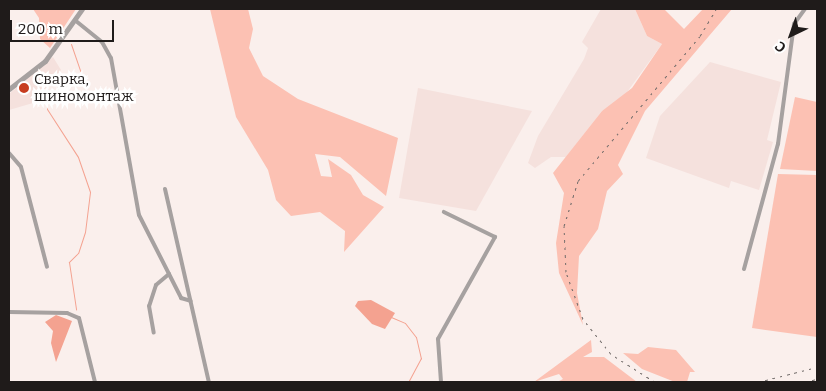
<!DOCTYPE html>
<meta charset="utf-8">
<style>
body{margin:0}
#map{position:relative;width:826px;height:391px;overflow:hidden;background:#faefec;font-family:Bitter,serif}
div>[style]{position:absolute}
.built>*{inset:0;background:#f5e1dd}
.green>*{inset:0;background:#fcc1b3}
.water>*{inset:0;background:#f4a290}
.stream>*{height:1px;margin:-0.5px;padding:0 0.5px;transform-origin:0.5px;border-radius:0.5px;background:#f4a290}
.minor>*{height:4px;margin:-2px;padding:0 2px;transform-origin:2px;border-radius:2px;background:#a6a1a0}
.tertiary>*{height:5px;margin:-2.5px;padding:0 2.5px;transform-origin:2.5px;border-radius:2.5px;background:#a6a1a0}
.rail>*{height:1px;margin-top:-0.5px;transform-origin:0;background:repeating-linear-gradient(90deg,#726c6a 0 2.5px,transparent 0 7.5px)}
.dots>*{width:14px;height:14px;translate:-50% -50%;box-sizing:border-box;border:2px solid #fff;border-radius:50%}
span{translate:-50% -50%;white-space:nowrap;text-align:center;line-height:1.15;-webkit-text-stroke:5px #fff;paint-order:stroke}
.poi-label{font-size:15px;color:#1f1b1a}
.left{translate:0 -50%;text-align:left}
.frame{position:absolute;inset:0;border:10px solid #1f1b1a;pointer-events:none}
.north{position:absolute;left:766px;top:10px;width:50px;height:50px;-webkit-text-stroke:4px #fff;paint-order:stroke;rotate:222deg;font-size:14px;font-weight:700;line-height:20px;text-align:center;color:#1f1b1a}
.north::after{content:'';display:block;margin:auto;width:18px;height:22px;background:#1f1b1a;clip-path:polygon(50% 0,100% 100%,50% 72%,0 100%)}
.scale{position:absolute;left:10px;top:20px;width:104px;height:22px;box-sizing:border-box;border:2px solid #1f1b1a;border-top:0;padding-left:6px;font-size:15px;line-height:18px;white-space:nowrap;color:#1f1b1a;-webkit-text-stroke:4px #fff;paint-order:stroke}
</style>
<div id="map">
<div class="built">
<i style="clip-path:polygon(601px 9px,635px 9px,647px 36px,662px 44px,622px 99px,602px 111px,566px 157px,551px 157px,535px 168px,528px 163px,538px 136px,584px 59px,588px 48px,582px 42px)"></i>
<i style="clip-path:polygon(53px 57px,61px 70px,33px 103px,9px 110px,9px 94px)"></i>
<i style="clip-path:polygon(710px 62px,781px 82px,767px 140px,773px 142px,759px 190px,731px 181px,729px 188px,646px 158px,660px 116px)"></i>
<i style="clip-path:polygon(418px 88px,532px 111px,476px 211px,399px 198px)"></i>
</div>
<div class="green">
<i style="clip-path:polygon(33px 9px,76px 9px,50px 48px,40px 39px,39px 18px)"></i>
<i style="clip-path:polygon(210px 9px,248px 9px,253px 29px,249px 48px,263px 76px,298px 99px,398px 138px,386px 196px,340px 157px,315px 154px,321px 176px,332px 177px,328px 159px,351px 175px,363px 195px,384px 207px,344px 252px,345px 231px,320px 212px,291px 216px,276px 200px,268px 170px,236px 117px)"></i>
<i style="clip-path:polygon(635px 9px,664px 9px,684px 29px,703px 9px,732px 9px,645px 111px,618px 165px,623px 174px,607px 191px,598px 229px,579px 256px,577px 293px,583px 325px,559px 273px,556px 243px,564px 193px,553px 173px,602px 111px,632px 88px,662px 44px,647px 36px)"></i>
<i style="clip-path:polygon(795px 97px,817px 102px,817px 171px,780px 169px)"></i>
<i style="clip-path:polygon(778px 174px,817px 175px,817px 337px,752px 328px)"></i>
<i style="clip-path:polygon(591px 340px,592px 352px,583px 357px,604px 357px,637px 382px,557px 382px,563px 379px,559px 374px,534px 382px)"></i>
<i style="clip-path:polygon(648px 347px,676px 350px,695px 372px,690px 372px,687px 382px,675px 382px,642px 369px,623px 353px,638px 354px)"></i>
</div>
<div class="water">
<i style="clip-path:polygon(371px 300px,395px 313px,385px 329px,372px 324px,355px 306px,358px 301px)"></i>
<i style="clip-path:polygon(56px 315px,72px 321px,56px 362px,51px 343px,53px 331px,45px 322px)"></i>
</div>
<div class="stream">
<i style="left:71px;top:44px;width:31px;rotate:71deg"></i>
<i style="left:81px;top:73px;width:42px;rotate:144.8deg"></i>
<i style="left:47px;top:97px;width:12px;rotate:90deg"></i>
<i style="left:47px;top:109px;width:57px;rotate:57.1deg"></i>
<i style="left:78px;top:157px;width:37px;rotate:71deg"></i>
<i style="left:90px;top:192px;width:40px;rotate:97.1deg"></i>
<i style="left:85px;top:232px;width:22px;rotate:108deg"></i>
<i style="left:78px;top:253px;width:13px;rotate:135deg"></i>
<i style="left:69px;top:262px;width:48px;rotate:81.5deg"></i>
<i style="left:391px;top:317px;width:15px;rotate:23deg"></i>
<i style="left:405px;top:323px;width:18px;rotate:52deg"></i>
<i style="left:416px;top:337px;width:22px;rotate:77deg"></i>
<i style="left:421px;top:358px;width:27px;rotate:118deg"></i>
</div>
<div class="minor">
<i style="left:76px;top:21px;width:33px;rotate:39deg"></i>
<i style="left:102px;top:42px;width:18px;rotate:61deg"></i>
<i style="left:111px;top:58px;width:159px;rotate:79.9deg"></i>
<i style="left:139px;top:215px;width:66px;rotate:63deg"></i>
<i style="left:169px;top:274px;width:17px;rotate:140deg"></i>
<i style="left:156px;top:285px;width:22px;rotate:108deg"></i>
<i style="left:149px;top:306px;width:27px;rotate:80deg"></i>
<i style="left:9px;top:153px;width:18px;rotate:49deg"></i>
<i style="left:21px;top:167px;width:103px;rotate:75.4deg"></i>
<i style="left:165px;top:189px;width:198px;rotate:77.2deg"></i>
<i style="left:744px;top:269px;width:130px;rotate:-74.8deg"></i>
<i style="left:778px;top:144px;width:121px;rotate:-82.4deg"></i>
<i style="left:794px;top:24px;width:19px;rotate:-54deg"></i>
<i style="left:169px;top:274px;width:27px;rotate:63deg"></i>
<i style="left:181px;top:298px;width:10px;rotate:17deg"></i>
<i style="left:9px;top:312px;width:58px;rotate:1deg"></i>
<i style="left:67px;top:313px;width:13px;rotate:23deg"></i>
<i style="left:79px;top:318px;width:66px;rotate:76deg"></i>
<i style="left:441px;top:382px;width:43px;rotate:-94deg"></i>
<i style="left:438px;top:339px;width:117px;rotate:-60.8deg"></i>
<i style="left:495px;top:237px;width:57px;rotate:-153.9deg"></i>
</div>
<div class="tertiary">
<i style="left:9px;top:89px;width:46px;rotate:-37.9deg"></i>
<i style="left:45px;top:61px;width:64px;rotate:-54.6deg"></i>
</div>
<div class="rail">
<i style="left:655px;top:382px;width:52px;rotate:-147.5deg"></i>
<i style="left:611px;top:354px;width:45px;rotate:-128.7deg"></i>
<i style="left:583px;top:319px;width:50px;rotate:-109.9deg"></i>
<i style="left:566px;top:272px;width:46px;rotate:-92.5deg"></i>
<i style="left:564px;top:226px;width:47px;rotate:-72.7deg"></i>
<i style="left:578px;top:181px;width:189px;rotate:-49.9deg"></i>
<i style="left:700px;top:36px;width:31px;rotate:-59deg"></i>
<i style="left:758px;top:382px;width:61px;rotate:-14.3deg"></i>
<i style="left:805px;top:382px;width:12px;rotate:-14deg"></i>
</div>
<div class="dots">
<i style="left:24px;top:88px;background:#c73c1f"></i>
</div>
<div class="poi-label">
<span class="left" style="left:34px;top:88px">Сварка,<br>шиномонтаж</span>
</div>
<div class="frame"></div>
<div class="north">С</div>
<div class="scale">200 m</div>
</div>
